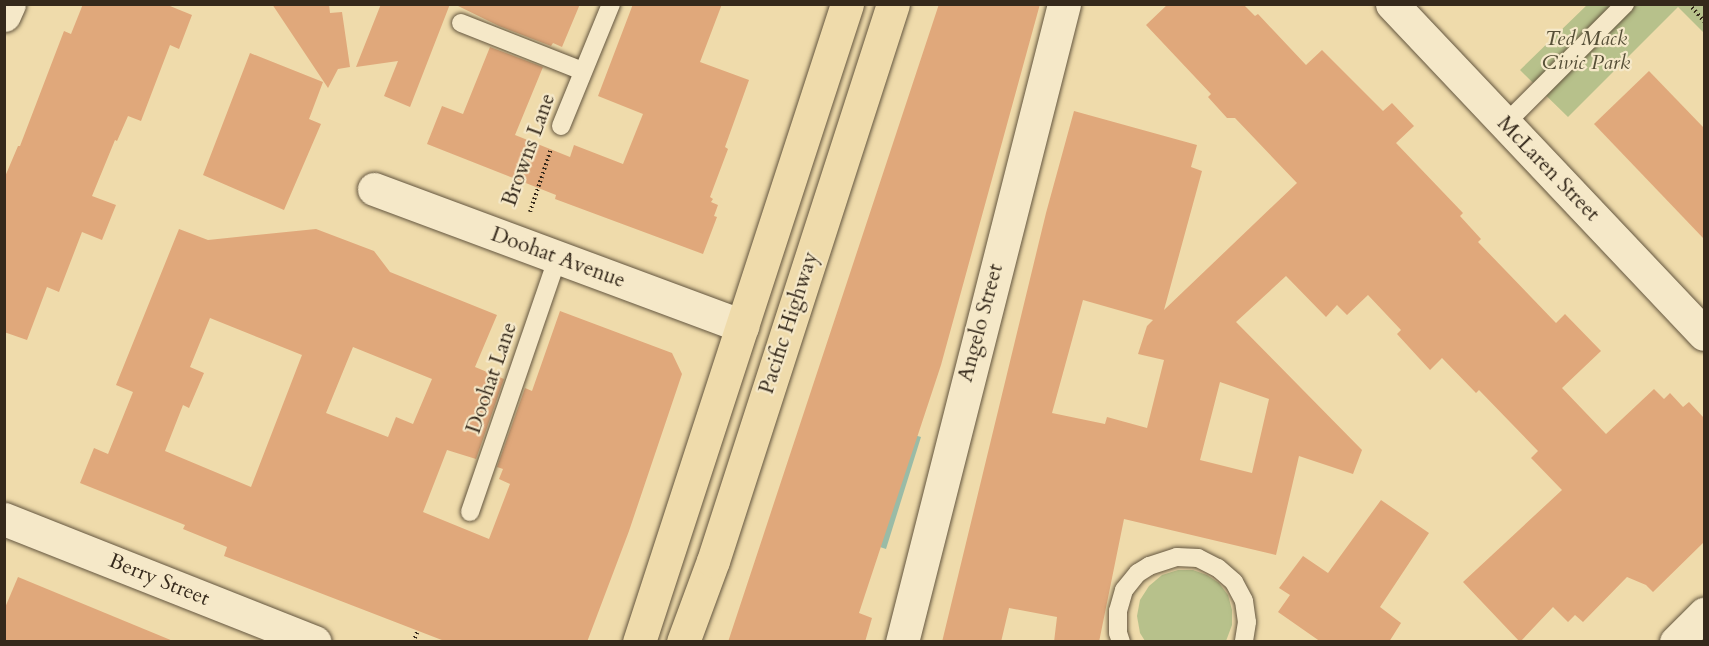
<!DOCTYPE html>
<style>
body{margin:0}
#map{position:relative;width:1709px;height:646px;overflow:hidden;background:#efdbab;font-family:Cardo,serif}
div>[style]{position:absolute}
.green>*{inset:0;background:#b7c18b}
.water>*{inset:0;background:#9abba6}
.building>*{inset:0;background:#e0a87b}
.path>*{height:4px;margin-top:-2px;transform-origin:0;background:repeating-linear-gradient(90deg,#35291b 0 1.5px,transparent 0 4.5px)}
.roads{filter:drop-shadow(0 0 2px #64563f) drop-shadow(0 0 2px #64563f)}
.service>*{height:18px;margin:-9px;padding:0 9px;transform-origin:9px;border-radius:9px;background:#f5e8c8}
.minor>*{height:33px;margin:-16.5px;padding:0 16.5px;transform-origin:16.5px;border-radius:16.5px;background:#f5e8c8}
.tertiary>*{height:33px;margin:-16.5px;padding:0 16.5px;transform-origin:16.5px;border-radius:16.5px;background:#f5e8c8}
.secondary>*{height:33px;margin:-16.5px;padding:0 16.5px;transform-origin:16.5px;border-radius:16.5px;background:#f5e8c8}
.primary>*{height:33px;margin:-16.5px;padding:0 16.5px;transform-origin:16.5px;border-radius:16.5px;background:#efdbab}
span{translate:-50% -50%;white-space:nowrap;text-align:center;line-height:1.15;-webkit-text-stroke:4.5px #f5e8c8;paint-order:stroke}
.park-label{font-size:21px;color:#564f37;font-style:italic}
.street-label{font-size:21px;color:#35291b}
.frame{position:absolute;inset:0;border:6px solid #35291b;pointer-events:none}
</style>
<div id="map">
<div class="green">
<i style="clip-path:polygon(1587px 5px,1704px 5px,1704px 33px,1678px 7px,1568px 117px,1520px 70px)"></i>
<i style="clip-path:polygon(1178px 570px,1193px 570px,1207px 575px,1219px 583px,1228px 595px,1232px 610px,1232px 625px,1226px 641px,1145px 641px,1140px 633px,1137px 616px,1140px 600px,1149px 586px,1162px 575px)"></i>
</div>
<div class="water">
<i style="clip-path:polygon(904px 432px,921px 437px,886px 549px,859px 540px)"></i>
</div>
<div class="building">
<i style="clip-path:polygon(83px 4px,165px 4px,192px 15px,179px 49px,170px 45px,141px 121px,128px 116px,117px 141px,115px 140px,92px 196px,116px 205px,102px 240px,82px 232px,59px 292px,47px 287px,27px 340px,4px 332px,4px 179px,18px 146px,20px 146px,64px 31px,71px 34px)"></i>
<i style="clip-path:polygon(272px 4px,329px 4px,330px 13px,342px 12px,350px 67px,338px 69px,328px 88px)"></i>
<i style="clip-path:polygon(381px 4px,450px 4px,410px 107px,384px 96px,398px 61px,356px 67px)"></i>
<i style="clip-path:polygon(454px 4px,580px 4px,562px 47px,553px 43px,551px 46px,499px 26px)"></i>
<i style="clip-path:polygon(633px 4px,722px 4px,700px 62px,749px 80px,725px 147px,728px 149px,710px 197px,713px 199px,711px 202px,718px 205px,714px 216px,717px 217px,703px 254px,555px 199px,556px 195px,427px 144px,442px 106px,463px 114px,490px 47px,543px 67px,515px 135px,570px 157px,574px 145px,623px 164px,643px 114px,598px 96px)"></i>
<i style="clip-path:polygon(939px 4px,1040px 4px,941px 365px,859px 613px,872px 618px,865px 642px,728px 642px)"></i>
<i style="clip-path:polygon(evenodd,1168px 4px,1243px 4px,1255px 16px,1258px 14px,1306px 65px,1322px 50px,1383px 111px,1392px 103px,1414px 126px,1396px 143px,1463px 213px,1460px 216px,1481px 239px,1478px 242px,1556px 323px,1565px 314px,1601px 351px,1562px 388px,1606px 434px,1654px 389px,1664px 399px,1670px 393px,1683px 407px,1689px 402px,1704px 418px,1704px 542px,1653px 592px,1646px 585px,1627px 577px,1583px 622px,1575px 615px,1568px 622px,1553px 607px,1520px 642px,1463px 582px,1562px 490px,1531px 458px,1538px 451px,1479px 390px,1476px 393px,1442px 358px,1430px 370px,1397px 334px,1401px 330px,1368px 295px,1347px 315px,1337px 305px,1326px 317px,1286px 276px,1236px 322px,1362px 450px,1353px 474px,1299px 456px,1276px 555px,1124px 519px,1099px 642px,1054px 642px,1057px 617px,1009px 608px,1001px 642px,942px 642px,1046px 213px,1074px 111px,1197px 145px,1191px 167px,1202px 171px,1164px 310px,1297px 183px,1235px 118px,1227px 118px,1208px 97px,1211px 94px,1146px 25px,1168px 4px,1083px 300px,1153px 320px,1147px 326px,1138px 354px,1164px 360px,1147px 428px,1107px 417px,1105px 424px,1052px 413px,1083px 300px,1168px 4px,1220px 382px,1269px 399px,1252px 473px,1200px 460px,1220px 382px)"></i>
<i style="clip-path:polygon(250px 53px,323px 82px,309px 119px,321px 124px,284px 210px,203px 175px)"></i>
<i style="clip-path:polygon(1649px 71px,1704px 128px,1704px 239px,1594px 124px)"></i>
<i style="clip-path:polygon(evenodd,179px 229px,208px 240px,316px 229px,374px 251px,390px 272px,497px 315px,475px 367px,504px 379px,476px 459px,447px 450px,423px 512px,489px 539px,510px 484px,499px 479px,503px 469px,497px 467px,525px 388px,532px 391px,560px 311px,672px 353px,682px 374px,629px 531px,587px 642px,447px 642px,224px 556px,227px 547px,183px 529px,185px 525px,80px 483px,94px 448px,108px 454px,133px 392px,116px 385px,179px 229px,210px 318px,302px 355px,251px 487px,165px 451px,183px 405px,189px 408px,204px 373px,190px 367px,210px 318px,179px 229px,353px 347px,432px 379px,413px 424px,396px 417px,388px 437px,326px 413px,353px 347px)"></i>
<i style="clip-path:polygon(1381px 500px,1429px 533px,1380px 607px,1401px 623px,1389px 642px,1321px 642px,1278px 612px,1290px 595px,1279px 588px,1303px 556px,1328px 573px)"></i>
<i style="clip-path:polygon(18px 577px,173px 641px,173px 642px,4px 642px,4px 610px)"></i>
</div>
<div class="path">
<i style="left:1689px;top:4px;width:23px;rotate:49deg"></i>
<i style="left:530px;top:212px;width:66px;rotate:-71.6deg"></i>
<i style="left:413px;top:642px;width:13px;rotate:-67deg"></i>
</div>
<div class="roads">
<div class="service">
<i style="left:461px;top:23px;width:131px;rotate:21.5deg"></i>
<i style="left:1505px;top:124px;width:170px;rotate:-45deg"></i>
<i style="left:561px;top:126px;width:132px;rotate:-67.7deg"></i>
<i style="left:470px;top:512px;width:268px;rotate:-71deg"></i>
<i style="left:1121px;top:642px;width:9px;rotate:-108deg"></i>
<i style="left:1118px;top:633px;width:22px;rotate:-90deg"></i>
<i style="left:1118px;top:611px;width:22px;rotate:-74deg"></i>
<i style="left:1124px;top:590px;width:22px;rotate:-51deg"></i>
<i style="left:1138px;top:573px;width:13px;rotate:-32deg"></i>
<i style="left:1149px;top:566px;width:29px;rotate:-18deg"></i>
<i style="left:1177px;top:557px;width:21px;rotate:3deg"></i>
<i style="left:1198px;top:558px;width:22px;rotate:27deg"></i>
<i style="left:1218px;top:568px;width:21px;rotate:41deg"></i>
<i style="left:1234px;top:582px;width:21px;rotate:62deg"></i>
<i style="left:1244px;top:601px;width:21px;rotate:82deg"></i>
<i style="left:1247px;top:622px;width:20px;rotate:99deg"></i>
</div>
<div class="minor">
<i style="left:4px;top:15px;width:12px;rotate:-66deg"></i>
<i style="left:374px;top:189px;width:393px;rotate:20.4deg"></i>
<i style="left:4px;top:519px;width:334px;rotate:21.6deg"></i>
<i style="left:902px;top:642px;width:658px;rotate:-75.75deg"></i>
</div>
<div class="tertiary">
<i style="left:1392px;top:4px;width:454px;rotate:46.6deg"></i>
</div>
<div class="secondary">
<i style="left:1676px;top:642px;width:40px;rotate:-45deg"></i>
</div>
<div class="primary">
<i style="left:639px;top:642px;width:671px;rotate:-71.94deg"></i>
<i style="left:683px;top:642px;width:86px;rotate:-69.7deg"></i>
<i style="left:713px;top:561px;width:585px;rotate:-72.09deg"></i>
</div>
</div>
<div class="park-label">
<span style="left:1586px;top:51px">Ted Mack<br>Civic Park</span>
</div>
<div class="street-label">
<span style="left:529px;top:150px;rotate:-70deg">Browns Lane</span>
<span style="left:1548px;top:169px;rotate:46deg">McLaren Street</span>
<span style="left:558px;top:258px;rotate:20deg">Doohat Avenue</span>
<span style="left:789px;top:323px;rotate:-72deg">Pacific Highway</span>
<span style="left:981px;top:323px;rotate:-75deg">Angelo Street</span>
<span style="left:492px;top:378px;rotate:-71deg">Doohat Lane</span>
<span style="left:159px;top:580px;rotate:22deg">Berry Street</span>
</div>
<div class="frame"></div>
</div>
